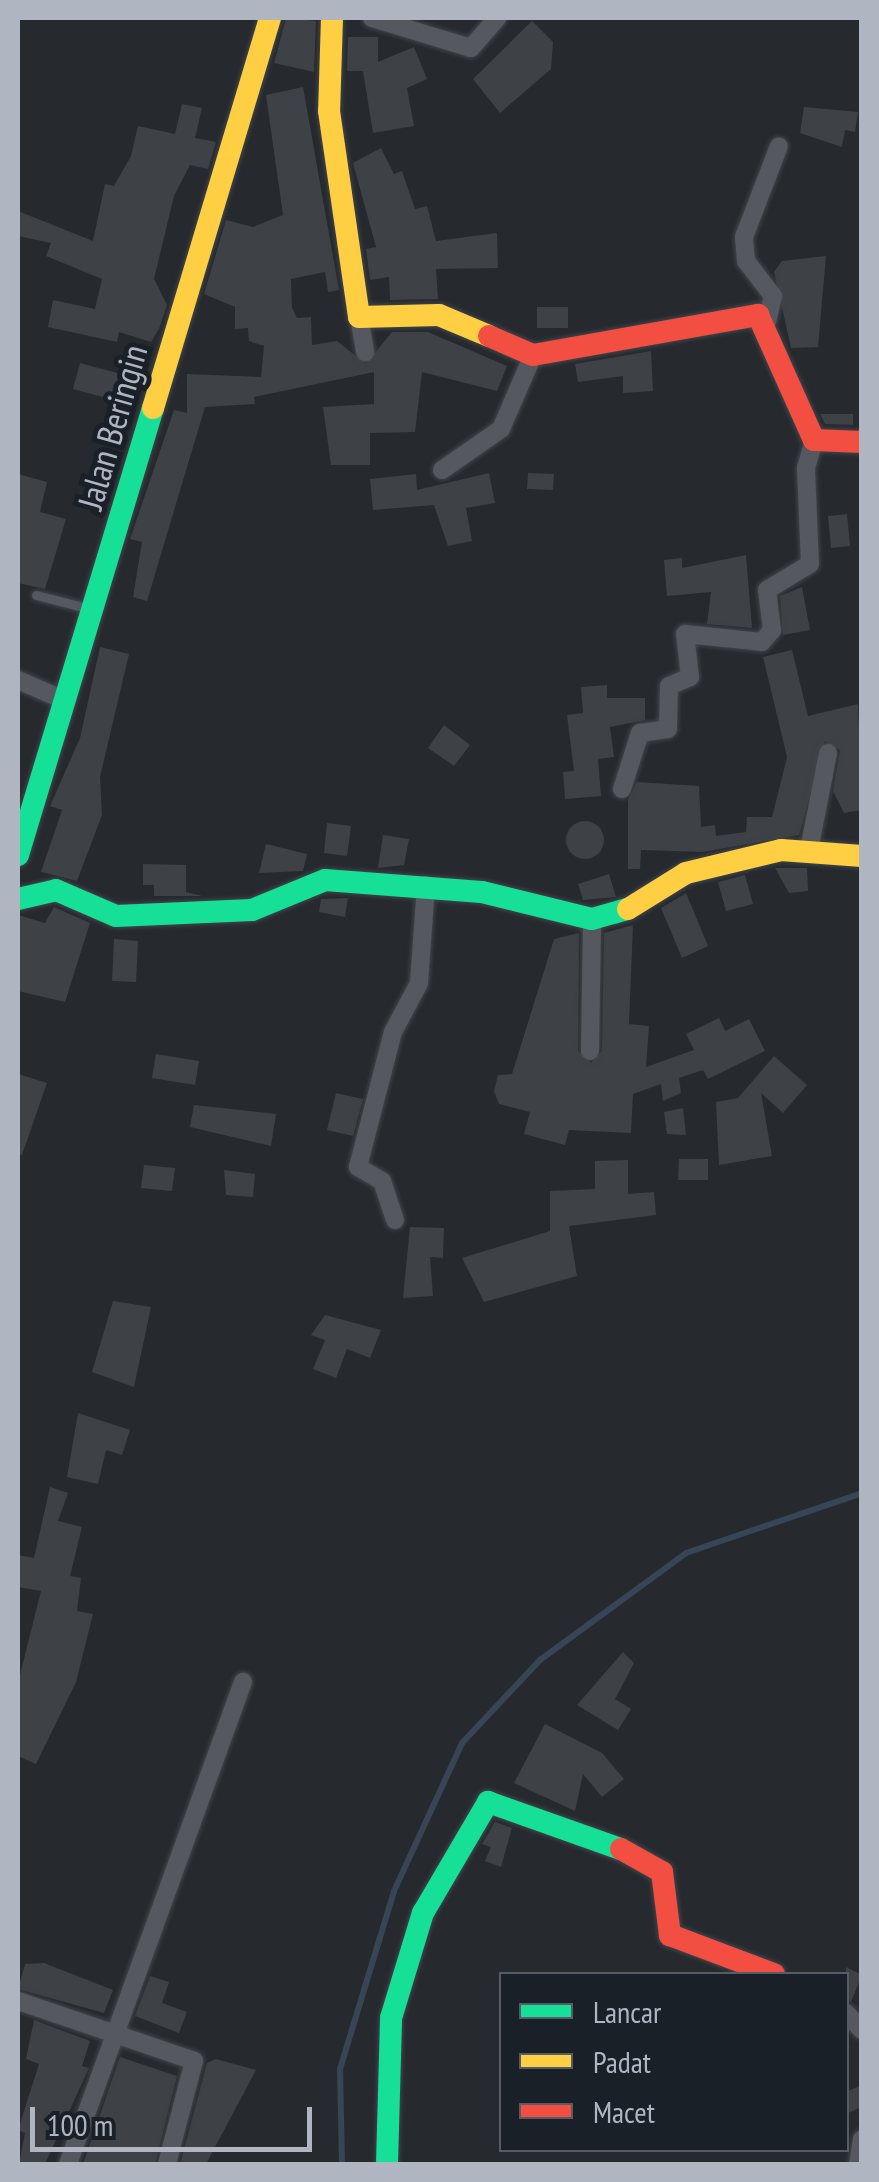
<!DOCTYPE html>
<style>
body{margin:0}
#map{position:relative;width:879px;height:2182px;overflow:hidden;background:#262a2f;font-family:"PT Sans Narrow",sans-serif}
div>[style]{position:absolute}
.stream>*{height:6px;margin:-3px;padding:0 3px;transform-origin:3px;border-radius:3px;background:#374557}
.building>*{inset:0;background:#3e4146}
.round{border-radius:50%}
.roads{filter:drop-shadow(0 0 2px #414549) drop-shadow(0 0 2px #414549)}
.lane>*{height:9px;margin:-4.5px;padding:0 4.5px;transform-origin:4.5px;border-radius:4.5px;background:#55585e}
.street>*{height:18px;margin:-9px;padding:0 9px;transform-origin:9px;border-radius:9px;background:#55585e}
.fast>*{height:22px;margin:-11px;padding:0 11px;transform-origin:11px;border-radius:11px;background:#16e098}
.slow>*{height:22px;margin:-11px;padding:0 11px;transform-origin:11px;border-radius:11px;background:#ffcf43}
.jam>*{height:22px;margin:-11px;padding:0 11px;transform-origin:11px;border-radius:11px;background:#f24e42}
span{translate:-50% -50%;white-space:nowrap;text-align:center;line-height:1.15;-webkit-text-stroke:10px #1a2028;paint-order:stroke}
.street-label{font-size:35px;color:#afb6c1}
.frame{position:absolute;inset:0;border:20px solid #afb6c1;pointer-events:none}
.legend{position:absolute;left:499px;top:1972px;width:350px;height:180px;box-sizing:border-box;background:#1a2028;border:2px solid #565c65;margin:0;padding:12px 18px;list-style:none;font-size:30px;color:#afb6c1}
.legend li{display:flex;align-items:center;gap:20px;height:50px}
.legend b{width:50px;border:2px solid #565c65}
.scale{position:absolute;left:30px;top:2107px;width:282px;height:45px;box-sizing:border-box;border:5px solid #afb6c1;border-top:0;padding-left:12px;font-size:30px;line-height:35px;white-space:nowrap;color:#afb6c1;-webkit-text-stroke:8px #1a2028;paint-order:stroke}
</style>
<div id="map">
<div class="stream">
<i style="left:342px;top:2164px;width:95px;rotate:-91.2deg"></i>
<i style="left:340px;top:2069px;width:186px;rotate:-73.1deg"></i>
<i style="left:394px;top:1891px;width:163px;rotate:-65.3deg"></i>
<i style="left:462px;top:1743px;width:114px;rotate:-46.8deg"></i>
<i style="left:540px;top:1660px;width:181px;rotate:-36.2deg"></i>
<i style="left:686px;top:1553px;width:186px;rotate:-18.8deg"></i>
</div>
<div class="building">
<i style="clip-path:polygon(286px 18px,316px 21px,314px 72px,274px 63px)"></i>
<i style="clip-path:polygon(532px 21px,553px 42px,551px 69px,500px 113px,473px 79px)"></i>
<i style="clip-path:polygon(348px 37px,378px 37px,378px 62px,414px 47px,427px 79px,407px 88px,414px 126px,373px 133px,363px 71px,347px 71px)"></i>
<i style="clip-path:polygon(303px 87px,339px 290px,328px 292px,325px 272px,291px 279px,292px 308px,297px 318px,311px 317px,312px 345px,337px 341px,366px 364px,392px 332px,428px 332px,507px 366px,497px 391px,422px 372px,415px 432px,370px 433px,370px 465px,331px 465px,323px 407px,374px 404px,374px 372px,254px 397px,255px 404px,205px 407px,147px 601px,133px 597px,142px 542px,130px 539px,174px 410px,187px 413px,187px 374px,261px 377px,264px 346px,249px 341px,248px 328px,235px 329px,235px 307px,204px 294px,226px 220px,253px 227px,283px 215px,266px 95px)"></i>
<i style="clip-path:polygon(182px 104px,202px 108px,195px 138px,216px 142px,208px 169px,190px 165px,174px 196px,154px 279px,167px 305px,159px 329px,151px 342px,119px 332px,117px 342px,48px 327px,53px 300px,95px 309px,102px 279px,46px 256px,51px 243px,18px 236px,18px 211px,93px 241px,105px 184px,114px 186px,131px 156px,138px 126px,175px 134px)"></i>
<i style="clip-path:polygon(804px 107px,858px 112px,855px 132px,845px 130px,842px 147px,800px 133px)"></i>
<i style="clip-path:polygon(381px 148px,394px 174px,402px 171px,415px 209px,427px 206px,436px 241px,497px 233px,498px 268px,436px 269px,438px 299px,390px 300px,389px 277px,370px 280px,366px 249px,376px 247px,353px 163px)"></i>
<i style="clip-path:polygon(826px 256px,818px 347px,791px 348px,774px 272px,782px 261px)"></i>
<i style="clip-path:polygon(537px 307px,568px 307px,568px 328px,537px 328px)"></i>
<i style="clip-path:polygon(651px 351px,653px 391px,623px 393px,623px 376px,578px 382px,575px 364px)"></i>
<i style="clip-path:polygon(80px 363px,121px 374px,114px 400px,73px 389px)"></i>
<i style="clip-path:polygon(820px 414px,853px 414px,853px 425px,825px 424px)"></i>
<i style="clip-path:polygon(489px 473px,495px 503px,466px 508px,472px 541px,448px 546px,434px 505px,373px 510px,370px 479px,416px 474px,417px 490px)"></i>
<i style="clip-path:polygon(528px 473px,554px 474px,553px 490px,527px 489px)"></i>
<i style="clip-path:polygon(18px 474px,47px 482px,40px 512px,66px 519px,45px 589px,18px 583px)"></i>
<i style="clip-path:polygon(847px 514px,850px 546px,831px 548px,828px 516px)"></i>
<i style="clip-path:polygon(746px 555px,752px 628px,707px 624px,711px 592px,667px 596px,664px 560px,682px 558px,682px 568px)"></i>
<i style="clip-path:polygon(802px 587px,810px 630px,783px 635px,780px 596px)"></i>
<i style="clip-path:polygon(100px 647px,129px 654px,100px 777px,102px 815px,77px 881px,41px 872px,62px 810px,50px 806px,80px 738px)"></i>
<i style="clip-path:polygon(792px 650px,808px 716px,858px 704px,862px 810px,844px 813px,833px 791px,840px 750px,825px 741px,799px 835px,702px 852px,641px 850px,640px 869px,628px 869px,628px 800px,637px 782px,699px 786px,701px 827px,715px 825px,716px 836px,746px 832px,747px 817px,772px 817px,787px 757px,763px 657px)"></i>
<i style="clip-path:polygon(607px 685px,607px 698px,645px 698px,645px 720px,610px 727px,614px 757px,598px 759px,601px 796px,565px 799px,563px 772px,574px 771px,567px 715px,583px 713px,581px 687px)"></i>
<i style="clip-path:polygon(444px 725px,470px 745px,454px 766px,428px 748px)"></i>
<i class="round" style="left:566px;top:821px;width:38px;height:38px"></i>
<i style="clip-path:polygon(327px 823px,351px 826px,347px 856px,324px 853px)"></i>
<i style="clip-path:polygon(383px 835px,409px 839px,404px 865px,378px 868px)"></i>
<i style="clip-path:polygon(266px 844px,307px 854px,303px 871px,259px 873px)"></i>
<i style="clip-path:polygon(143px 864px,186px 865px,186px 892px,202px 896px,154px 896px,154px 885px,143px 885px)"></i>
<i style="clip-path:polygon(775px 868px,807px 868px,808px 891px,789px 893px)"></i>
<i style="clip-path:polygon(609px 874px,616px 897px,583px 900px,578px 884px)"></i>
<i style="clip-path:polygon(745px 875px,753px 904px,726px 911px,718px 882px)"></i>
<i style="clip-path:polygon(686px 893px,708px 946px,682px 958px,661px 908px)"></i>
<i style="clip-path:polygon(348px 898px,345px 917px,319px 912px,321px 899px)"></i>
<i style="clip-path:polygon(54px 907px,90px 923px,65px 1002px,18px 991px,18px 915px,45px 923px)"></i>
<i style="clip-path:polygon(633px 925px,629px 1024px,649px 1026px,646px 1067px,694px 1050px,686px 1034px,719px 1018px,725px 1031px,749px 1019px,765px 1051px,708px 1079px,703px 1070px,679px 1078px,681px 1093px,663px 1101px,661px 1084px,633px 1094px,631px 1133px,569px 1130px,565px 1145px,524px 1134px,530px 1112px,499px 1104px,494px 1091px,498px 1075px,512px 1074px,554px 939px,579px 933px,578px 1051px,591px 1063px,602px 1051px,604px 933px)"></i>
<i style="clip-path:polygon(114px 939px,138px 941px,136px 982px,112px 981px)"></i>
<i style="clip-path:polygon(156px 1054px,199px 1061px,195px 1085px,152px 1078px)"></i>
<i style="clip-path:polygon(774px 1056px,807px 1085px,783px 1113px,761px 1093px,772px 1156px,719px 1165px,716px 1102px,738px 1098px)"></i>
<i style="clip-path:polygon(18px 1074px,47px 1083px,22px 1155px,18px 1154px)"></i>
<i style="clip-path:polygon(336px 1093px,363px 1099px,353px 1136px,327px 1130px)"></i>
<i style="clip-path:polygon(194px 1105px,276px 1114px,271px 1146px,190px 1127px)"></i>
<i style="clip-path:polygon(683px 1108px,686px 1135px,667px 1134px,664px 1112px)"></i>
<i style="clip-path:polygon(679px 1159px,708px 1159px,708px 1180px,678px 1180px)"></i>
<i style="clip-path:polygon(628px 1160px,628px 1194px,654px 1192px,656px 1215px,569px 1226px,577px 1276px,484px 1302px,462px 1258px,550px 1231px,550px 1191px,595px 1189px,595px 1161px)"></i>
<i style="clip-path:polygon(144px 1165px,175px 1168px,172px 1191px,141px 1188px)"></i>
<i style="clip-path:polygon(224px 1170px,255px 1174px,253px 1197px,226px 1195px)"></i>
<i style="clip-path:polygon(410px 1227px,444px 1228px,443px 1258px,430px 1257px,433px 1296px,403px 1298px)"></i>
<i style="clip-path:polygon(113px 1301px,151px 1307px,134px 1387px,92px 1372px)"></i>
<i style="clip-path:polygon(325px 1315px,381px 1330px,370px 1358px,347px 1349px,336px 1378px,313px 1369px,325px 1340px,311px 1335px)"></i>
<i style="clip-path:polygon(78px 1413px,130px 1430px,122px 1455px,106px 1450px,98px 1484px,67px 1477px)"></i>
<i style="clip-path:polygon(50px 1487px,68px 1493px,58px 1521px,82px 1527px,70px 1576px,81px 1578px,77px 1611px,93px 1614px,76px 1682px,36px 1764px,18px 1756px,18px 1683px,41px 1591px,18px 1587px,18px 1555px,34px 1558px)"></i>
<i style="clip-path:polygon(623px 1652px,634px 1663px,615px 1699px,631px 1709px,618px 1730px,577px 1705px)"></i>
<i style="clip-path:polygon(545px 1724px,602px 1753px,624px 1779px,602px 1797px,583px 1774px,575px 1811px,514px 1783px)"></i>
<i style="clip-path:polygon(495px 1822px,512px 1828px,501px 1867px,485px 1861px,491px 1847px,482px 1844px)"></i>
<i style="clip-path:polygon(44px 1963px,113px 1990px,104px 2013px,18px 1989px,25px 1964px)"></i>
<i style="clip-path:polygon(846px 1967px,862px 1975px,851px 2002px,846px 2001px)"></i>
<i style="clip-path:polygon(150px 1976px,169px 1982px,162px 2003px,187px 2012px,179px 2033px,135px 2016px)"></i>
<i style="clip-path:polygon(34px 2020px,90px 2041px,82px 2066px,89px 2068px,45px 2164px,19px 2164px,25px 2133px,18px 2130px,39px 2064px,26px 2059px)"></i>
<i style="clip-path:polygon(120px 2057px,177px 2076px,155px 2164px,83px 2164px)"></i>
<i style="clip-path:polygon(216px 2059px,256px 2070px,206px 2164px,180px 2164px,207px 2063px)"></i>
<i style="clip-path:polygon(862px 2085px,862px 2107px,846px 2114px,846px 2092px)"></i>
</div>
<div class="roads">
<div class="lane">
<i style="left:36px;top:595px;width:57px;rotate:14.3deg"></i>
</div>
<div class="street">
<i style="left:372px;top:18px;width:103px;rotate:16.9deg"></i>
<i style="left:471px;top:48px;width:40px;rotate:-49deg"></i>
<i style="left:359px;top:317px;width:36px;rotate:80deg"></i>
<i style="left:767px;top:322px;width:27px;rotate:-77deg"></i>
<i style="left:773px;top:296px;width:44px;rotate:-127.6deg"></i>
<i style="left:746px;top:261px;width:24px;rotate:-95deg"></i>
<i style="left:744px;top:237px;width:97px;rotate:-69deg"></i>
<i style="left:442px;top:470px;width:72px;rotate:-34.8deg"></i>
<i style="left:501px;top:429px;width:81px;rotate:-66.6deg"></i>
<i style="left:18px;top:680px;width:52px;rotate:23.6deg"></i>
<i style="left:622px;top:789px;width:59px;rotate:-72.2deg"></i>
<i style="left:640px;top:733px;width:28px;rotate:-8deg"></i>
<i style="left:668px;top:729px;width:43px;rotate:-88.7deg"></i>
<i style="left:669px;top:686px;width:23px;rotate:-23deg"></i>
<i style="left:690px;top:677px;width:43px;rotate:-96.6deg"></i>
<i style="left:685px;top:634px;width:77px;rotate:5.9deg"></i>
<i style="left:762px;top:642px;width:16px;rotate:-50deg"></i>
<i style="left:772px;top:630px;width:40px;rotate:-97.1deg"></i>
<i style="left:767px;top:590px;width:50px;rotate:-31.2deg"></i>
<i style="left:810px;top:564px;width:96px;rotate:-92.4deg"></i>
<i style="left:806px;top:468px;width:29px;rotate:-74deg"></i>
<i style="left:809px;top:850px;width:99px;rotate:-78.9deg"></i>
<i style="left:590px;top:1051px;width:132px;rotate:-89.1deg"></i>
<i style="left:395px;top:1220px;width:41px;rotate:-108.4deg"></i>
<i style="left:382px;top:1181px;width:28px;rotate:-150deg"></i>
<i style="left:358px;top:1167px;width:139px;rotate:-75.5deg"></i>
<i style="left:393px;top:1032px;width:55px;rotate:-62deg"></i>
<i style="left:419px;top:983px;width:98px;rotate:-85.9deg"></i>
<i style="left:18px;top:2001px;width:186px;rotate:18.8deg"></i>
<i style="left:194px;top:2061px;width:106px;rotate:104.7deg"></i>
<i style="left:846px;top:2013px;width:23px;rotate:47deg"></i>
<i style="left:68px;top:2164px;width:513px;rotate:-70.05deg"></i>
<i style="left:858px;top:2164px;width:25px;rotate:-81deg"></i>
</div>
<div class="fast">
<i style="left:18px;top:855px;width:467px;rotate:-73.2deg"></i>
<i style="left:18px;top:899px;width:39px;rotate:-13deg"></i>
<i style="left:56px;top:890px;width:65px;rotate:23.4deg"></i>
<i style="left:116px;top:916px;width:136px;rotate:-2.5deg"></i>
<i style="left:252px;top:910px;width:79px;rotate:-22.3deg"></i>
<i style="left:325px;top:880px;width:157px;rotate:4.4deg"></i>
<i style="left:482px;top:892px;width:113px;rotate:13.8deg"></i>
<i style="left:592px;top:919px;width:37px;rotate:-16deg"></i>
<i style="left:387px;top:2164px;width:146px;rotate:-88.4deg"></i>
<i style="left:391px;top:2018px;width:110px;rotate:-73.1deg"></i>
<i style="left:423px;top:1913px;width:129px;rotate:-59.6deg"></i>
<i style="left:488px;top:1802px;width:141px;rotate:19.5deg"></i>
</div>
<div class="slow">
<i style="left:332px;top:18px;width:93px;rotate:91.8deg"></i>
<i style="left:329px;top:111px;width:208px;rotate:81.7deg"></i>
<i style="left:359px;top:317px;width:80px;rotate:-1.4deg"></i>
<i style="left:439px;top:315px;width:54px;rotate:22.8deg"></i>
<i style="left:153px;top:408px;width:407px;rotate:-73.3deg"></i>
<i style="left:628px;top:909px;width:68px;rotate:-31.8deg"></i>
<i style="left:686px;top:873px;width:98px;rotate:-13.6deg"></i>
<i style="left:781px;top:850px;width:81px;rotate:4.2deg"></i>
</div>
<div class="jam">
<i style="left:489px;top:336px;width:48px;rotate:23.4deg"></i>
<i style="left:533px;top:355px;width:229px;rotate:-10.1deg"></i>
<i style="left:758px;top:315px;width:137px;rotate:65.9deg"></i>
<i style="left:814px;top:440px;width:48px;rotate:2.4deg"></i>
<i style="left:621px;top:1849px;width:47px;rotate:29.3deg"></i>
<i style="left:662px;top:1872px;width:64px;rotate:82.8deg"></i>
<i style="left:670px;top:1935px;width:111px;rotate:20.6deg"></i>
</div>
</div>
<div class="street-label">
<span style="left:112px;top:427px;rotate:-74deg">Jalan Beringin</span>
</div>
<div class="frame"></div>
<ul class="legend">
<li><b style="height:12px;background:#16e098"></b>Lancar</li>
<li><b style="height:12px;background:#ffcf43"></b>Padat</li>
<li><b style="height:12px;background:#f24e42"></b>Macet</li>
</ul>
<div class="scale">100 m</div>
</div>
